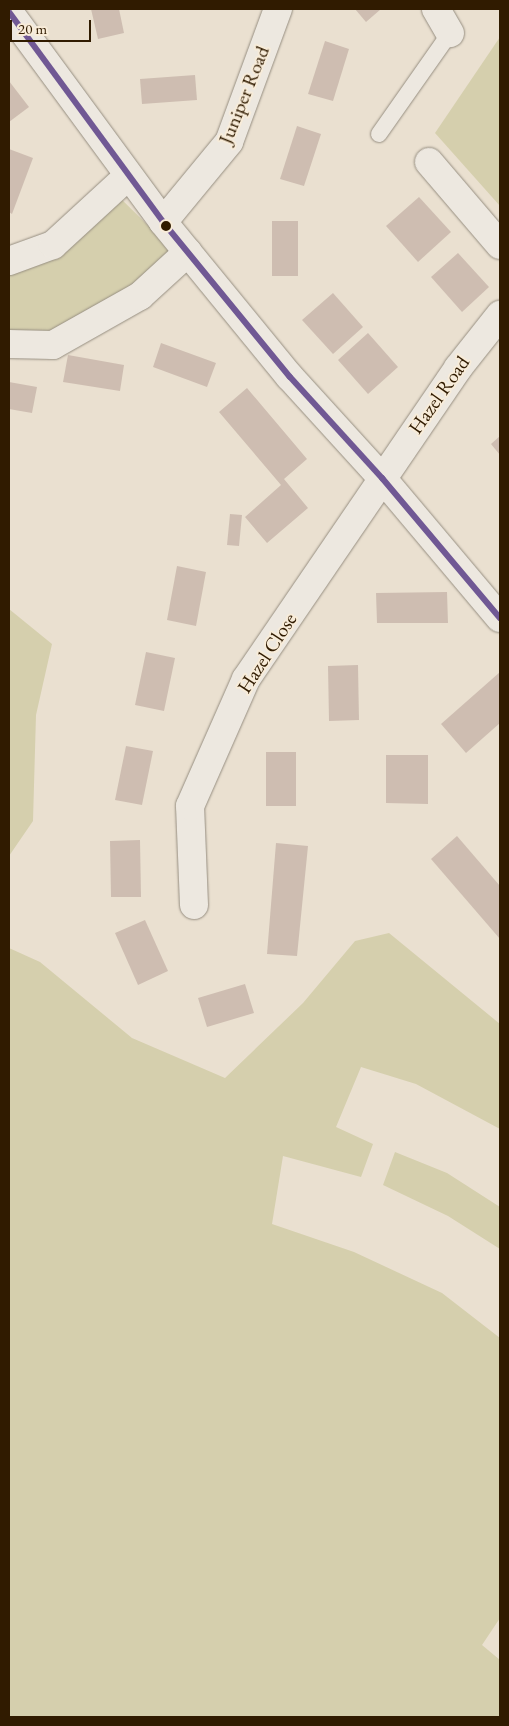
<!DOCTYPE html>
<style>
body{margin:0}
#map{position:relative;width:509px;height:1726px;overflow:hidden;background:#eae0d0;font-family:"EB Garamond",serif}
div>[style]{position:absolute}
.green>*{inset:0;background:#d5cfad}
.building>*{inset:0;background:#cebdb1}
.roads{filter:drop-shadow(0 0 1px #968e81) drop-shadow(0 0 1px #968e81)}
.service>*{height:16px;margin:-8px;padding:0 8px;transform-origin:8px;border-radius:8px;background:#ede8e0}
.minor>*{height:28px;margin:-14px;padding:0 14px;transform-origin:14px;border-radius:14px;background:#ede8e0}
.bus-1>*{height:6px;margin:-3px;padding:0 3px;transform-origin:3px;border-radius:3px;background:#705894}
.dots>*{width:14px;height:14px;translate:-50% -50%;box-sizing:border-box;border:2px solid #f8ecd9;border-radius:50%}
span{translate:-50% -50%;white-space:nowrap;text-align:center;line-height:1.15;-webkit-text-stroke:4px #f8ecd9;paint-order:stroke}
.street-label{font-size:20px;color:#301b00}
.frame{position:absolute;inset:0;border:10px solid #301b00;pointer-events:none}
.scale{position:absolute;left:10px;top:20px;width:81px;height:22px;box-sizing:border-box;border:2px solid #301b00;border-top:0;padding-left:6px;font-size:15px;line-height:18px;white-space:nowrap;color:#301b00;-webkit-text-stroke:4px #f8ecd9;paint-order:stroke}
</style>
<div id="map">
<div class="green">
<i style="clip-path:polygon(500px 37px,500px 206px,435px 133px)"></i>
<i style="clip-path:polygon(115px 193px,175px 252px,139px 291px,53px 337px,9px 337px,9px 268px)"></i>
<i style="clip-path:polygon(9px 609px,52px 644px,36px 715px,33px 821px,9px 856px)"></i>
<i style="clip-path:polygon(389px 933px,500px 1024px,500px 1129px,416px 1084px,361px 1067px,336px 1127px,373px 1144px,361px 1177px,283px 1156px,272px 1224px,354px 1252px,442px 1293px,500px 1338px,500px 1618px,482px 1645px,500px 1660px,500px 1717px,9px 1717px,9px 948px,40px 962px,132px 1038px,225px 1078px,303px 1003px,355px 941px)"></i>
<i style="clip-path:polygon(395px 1152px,447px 1173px,500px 1207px,500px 1249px,448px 1216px,383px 1185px)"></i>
</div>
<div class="building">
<i style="clip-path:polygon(91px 9px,119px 9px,124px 33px,98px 39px)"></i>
<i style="clip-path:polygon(355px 9px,381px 9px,366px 22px)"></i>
<i style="clip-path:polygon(325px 41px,349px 49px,333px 101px,308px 94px)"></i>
<i style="clip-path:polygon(195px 75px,197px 100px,142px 104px,140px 79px)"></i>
<i style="clip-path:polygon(9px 81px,29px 107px,9px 122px)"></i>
<i style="clip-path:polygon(297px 126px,321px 134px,304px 186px,280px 179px)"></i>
<i style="clip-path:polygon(9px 149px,33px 158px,12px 214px,9px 212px)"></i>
<i style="clip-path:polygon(419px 197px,451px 232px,418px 262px,386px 226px)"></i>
<i style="clip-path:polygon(272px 221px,298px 221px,298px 276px,272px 276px)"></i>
<i style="clip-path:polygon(458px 253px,489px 287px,462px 312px,431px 277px)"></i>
<i style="clip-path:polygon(333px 293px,363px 327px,333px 354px,302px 320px)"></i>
<i style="clip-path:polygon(368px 333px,398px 367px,368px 394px,338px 360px)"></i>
<i style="clip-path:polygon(161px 343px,216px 363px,207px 387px,153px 367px)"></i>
<i style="clip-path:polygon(68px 355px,124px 365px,120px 391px,63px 382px)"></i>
<i style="clip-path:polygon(9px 382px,37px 387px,32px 413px,9px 409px)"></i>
<i style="clip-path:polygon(247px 388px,307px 459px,284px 479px,308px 508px,267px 543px,245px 517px,281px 485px,219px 412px)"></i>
<i style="clip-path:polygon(500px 436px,500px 455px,491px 444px)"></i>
<i style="clip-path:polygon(230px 514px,242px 515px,239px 546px,227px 545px)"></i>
<i style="clip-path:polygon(177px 566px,206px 572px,196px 626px,167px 620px)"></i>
<i style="clip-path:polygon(447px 592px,448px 623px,377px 623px,376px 593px)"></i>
<i style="clip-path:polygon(146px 652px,175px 658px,164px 711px,135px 705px)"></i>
<i style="clip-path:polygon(358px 665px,359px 720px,329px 721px,328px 666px)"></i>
<i style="clip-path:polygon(500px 672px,500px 723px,466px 753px,441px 724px)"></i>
<i style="clip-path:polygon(126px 746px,153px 751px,142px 805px,115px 800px)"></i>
<i style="clip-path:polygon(266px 752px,296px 752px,296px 806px,266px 806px)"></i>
<i style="clip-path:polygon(386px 755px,428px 755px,428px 804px,386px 803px)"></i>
<i style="clip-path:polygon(457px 836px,500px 886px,500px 939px,431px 859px)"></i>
<i style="clip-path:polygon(140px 840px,141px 897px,111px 897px,110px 841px)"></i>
<i style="clip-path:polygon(276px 843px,308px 846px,297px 956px,267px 954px)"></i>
<i style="clip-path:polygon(145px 920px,168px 971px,138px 985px,115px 933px)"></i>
<i style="clip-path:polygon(245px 984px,254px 1013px,207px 1027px,198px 998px)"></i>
</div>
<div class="roads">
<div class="service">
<i style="left:379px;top:134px;width:123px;rotate:-54.9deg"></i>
</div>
<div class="minor">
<i style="left:436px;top:9px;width:28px;rotate:60deg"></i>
<i style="left:9px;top:12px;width:260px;rotate:53.7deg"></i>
<i style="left:163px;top:222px;width:200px;rotate:50.7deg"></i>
<i style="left:290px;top:377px;width:137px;rotate:47.7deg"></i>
<i style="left:382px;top:478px;width:183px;rotate:49.9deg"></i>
<i style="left:429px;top:162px;width:109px;rotate:49.5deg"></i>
<i style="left:163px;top:222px;width:104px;rotate:-50.5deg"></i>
<i style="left:229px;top:142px;width:142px;rotate:-69.8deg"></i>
<i style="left:9px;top:261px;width:47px;rotate:-20deg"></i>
<i style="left:53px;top:245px;width:102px;rotate:-42.6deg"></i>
<i style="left:9px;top:344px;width:44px;rotate:1.3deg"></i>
<i style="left:53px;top:345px;width:100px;rotate:-29.4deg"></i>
<i style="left:140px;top:296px;width:65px;rotate:-42.5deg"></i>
<i style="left:194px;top:905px;width:99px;rotate:-92.3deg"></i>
<i style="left:190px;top:806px;width:139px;rotate:-66.2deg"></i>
<i style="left:246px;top:679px;width:376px;rotate:-55.7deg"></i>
<i style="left:458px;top:368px;width:68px;rotate:-51.6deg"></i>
</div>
</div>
<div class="bus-1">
<i style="left:9px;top:12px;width:260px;rotate:53.7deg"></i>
<i style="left:163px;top:222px;width:200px;rotate:50.7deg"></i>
<i style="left:290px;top:377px;width:137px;rotate:47.7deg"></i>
<i style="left:382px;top:478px;width:183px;rotate:49.9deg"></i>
</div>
<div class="dots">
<i style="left:166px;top:226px;background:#301b00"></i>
</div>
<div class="street-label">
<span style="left:244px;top:95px;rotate:-68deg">Juniper Road</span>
<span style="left:439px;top:395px;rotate:-55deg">Hazel Road</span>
<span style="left:267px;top:653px;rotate:-57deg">Hazel Close</span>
</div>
<div class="frame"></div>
<div class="scale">20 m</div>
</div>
